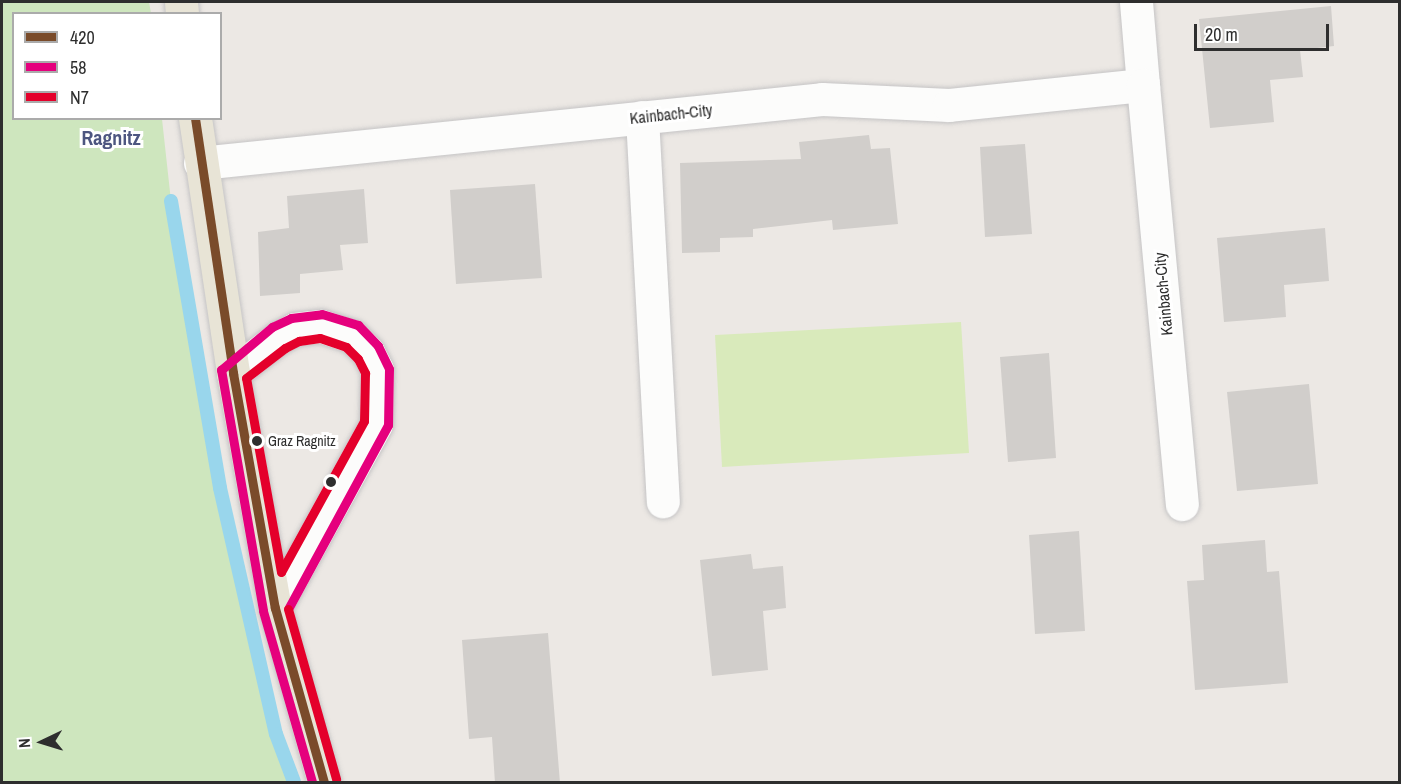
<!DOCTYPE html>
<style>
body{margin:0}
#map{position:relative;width:1401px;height:784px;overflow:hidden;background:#ece8e4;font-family:"Archivo Narrow",sans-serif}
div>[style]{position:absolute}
.green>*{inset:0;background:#cee6be}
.pitch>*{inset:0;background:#d9eabb}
.stream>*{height:14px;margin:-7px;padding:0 7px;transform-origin:7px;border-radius:7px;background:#99d6ec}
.building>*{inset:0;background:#d1cecb}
.roads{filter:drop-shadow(0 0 2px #c5c4c5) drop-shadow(0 0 2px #c5c4c5)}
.minor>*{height:33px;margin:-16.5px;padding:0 16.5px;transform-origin:16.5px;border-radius:16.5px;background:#fcfcfb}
.major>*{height:33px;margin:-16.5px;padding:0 16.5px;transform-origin:16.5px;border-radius:16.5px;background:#e8e4d6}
.bus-1>*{height:9px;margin:-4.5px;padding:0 4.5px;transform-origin:4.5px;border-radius:4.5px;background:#7a4b2a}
.bus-2>*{height:9px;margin:-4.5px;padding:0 4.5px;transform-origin:4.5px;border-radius:4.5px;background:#e5007d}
.bus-3>*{height:9px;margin:-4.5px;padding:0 4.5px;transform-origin:4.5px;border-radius:4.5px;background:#e4002b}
.dots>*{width:16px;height:16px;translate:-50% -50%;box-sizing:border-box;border:3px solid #fff;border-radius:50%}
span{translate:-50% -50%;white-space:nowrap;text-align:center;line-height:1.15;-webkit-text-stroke:6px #fff;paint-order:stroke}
.bus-label{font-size:14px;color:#2e2e2e}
.left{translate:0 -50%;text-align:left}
.street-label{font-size:16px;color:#2e2e2e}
.quarter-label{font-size:20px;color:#4d5680;font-weight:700}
.frame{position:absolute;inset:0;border:3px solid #2e2e2e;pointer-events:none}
.legend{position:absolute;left:12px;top:12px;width:210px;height:108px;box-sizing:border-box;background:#fff;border:2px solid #ababab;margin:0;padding:8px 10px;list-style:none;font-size:18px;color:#2e2e2e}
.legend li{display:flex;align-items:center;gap:12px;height:30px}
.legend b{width:30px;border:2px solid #ababab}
.north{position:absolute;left:12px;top:712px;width:60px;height:60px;-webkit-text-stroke:4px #fff;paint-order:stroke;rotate:266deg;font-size:16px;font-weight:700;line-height:24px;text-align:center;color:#2e2e2e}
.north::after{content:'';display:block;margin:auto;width:21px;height:27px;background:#2e2e2e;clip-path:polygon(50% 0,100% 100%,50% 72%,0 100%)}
.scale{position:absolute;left:1194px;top:24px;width:135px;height:27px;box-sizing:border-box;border:3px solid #2e2e2e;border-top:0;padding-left:8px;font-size:18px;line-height:21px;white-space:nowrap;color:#2e2e2e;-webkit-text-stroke:4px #fff;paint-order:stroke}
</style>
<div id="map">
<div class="green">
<i style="clip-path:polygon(2px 2px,149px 2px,151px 13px,14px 14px,14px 118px,162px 119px,171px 201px,220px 488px,276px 734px,294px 782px,2px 782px)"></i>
</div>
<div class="pitch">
<i style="clip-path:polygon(961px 322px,969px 453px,722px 467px,715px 335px)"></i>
</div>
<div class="stream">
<i style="left:171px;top:201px;width:291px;rotate:80.3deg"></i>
<i style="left:220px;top:488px;width:252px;rotate:77.2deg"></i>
<i style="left:276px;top:734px;width:51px;rotate:69.4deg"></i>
</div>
<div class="building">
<i style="clip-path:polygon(1331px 6px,1334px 46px,1300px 50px,1303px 77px,1270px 80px,1274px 122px,1210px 128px,1199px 19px)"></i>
<i style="clip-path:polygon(869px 135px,871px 149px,890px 148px,898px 224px,833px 230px,832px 220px,753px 229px,753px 237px,720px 238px,720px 252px,682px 253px,680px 163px,801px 159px,799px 142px)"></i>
<i style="clip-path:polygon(1025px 144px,1032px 234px,985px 237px,980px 147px)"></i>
<i style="clip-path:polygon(535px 184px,542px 278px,456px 284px,450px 190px)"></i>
<i style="clip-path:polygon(364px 189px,368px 243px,340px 245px,343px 270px,300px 274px,300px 293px,260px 296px,258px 232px,289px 228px,287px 196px)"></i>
<i style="clip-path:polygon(1325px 228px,1329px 281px,1284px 285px,1286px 317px,1224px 322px,1217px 238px)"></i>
<i style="clip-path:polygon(1049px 353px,1056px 458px,1008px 462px,1000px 357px)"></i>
<i style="clip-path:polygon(1309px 384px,1318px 484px,1237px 491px,1227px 392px)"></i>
<i style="clip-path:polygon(1079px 531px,1085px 631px,1035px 634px,1029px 535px)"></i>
<i style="clip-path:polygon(1265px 540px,1267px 572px,1279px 571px,1288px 683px,1195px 690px,1187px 581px,1204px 580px,1202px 545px)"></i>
<i style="clip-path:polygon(751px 554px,753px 569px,783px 566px,786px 608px,763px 611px,768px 670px,712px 676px,700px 560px)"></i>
<i style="clip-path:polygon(548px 633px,560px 783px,495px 783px,492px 737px,469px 739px,462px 640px)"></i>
</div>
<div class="roads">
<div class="minor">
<i style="left:1136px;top:2px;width:83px;rotate:85.2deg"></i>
<i style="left:642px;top:117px;width:385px;rotate:86.9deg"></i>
<i style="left:200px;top:163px;width:625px;rotate:-5.87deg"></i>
<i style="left:822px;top:99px;width:127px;rotate:2.7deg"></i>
<i style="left:949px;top:105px;width:195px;rotate:-5.9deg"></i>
<i style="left:1143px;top:85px;width:421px;rotate:84.7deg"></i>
<i style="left:233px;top:373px;width:57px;rotate:-37.9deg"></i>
<i style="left:278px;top:338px;width:19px;rotate:-28deg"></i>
<i style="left:295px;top:329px;width:26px;rotate:-7deg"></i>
<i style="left:321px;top:326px;width:33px;rotate:18deg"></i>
<i style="left:352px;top:336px;width:23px;rotate:45deg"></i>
<i style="left:368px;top:352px;width:20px;rotate:63deg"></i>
<i style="left:377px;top:370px;width:54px;rotate:91.1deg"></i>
<i style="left:376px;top:424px;width:210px;rotate:118.8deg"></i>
</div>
<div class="major">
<i style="left:181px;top:2px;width:12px;rotate:85deg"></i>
<i style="left:195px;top:118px;width:258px;rotate:81.5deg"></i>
<i style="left:233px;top:373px;width:239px;rotate:79.9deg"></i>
<i style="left:275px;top:608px;width:181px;rotate:74.3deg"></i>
</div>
</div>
<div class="bus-1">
<i style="left:195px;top:118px;width:258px;rotate:81.5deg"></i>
<i style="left:233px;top:373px;width:239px;rotate:79.9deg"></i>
<i style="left:275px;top:608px;width:181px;rotate:74.3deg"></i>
</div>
<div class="bus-2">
<i style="left:263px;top:610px;width:244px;rotate:-99.9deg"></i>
<i style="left:221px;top:370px;width:67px;rotate:-40.1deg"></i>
<i style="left:272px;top:327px;width:21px;rotate:-25deg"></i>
<i style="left:291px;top:318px;width:31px;rotate:-7deg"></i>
<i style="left:322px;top:314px;width:38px;rotate:17deg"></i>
<i style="left:358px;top:325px;width:29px;rotate:46deg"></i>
<i style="left:378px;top:346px;width:25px;rotate:64deg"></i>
<i style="left:389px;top:369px;width:56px;rotate:91deg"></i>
<i style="left:388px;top:425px;width:209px;rotate:118.5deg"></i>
<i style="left:263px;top:611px;width:178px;rotate:74deg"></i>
</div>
<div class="bus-3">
<i style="left:320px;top:338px;width:28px;rotate:19deg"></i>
<i style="left:346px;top:347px;width:17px;rotate:45deg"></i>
<i style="left:358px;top:359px;width:16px;rotate:63deg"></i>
<i style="left:365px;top:373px;width:48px;rotate:91.2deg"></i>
<i style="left:364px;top:421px;width:172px;rotate:118.8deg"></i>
<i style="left:281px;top:572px;width:197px;rotate:-100.2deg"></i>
<i style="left:246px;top:378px;width:49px;rotate:-37.6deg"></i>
<i style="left:285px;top:348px;width:16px;rotate:-27deg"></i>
<i style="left:299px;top:341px;width:21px;rotate:-8deg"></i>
<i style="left:288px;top:609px;width:177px;rotate:74.2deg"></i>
</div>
<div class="dots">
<i style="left:257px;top:441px;background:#2e2e2e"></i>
<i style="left:331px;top:482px;background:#2e2e2e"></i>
</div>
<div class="bus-label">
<span class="left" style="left:268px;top:441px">Graz Ragnitz</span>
</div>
<div class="street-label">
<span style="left:671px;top:114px;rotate:-6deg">Kainbach-City</span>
<span style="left:1163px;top:294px;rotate:-95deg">Kainbach-City</span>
</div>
<div class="quarter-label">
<span style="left:111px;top:137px">Ragnitz</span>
</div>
<div class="frame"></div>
<ul class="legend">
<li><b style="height:8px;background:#7a4b2a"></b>420</li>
<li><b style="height:8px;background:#e5007d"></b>58</li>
<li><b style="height:8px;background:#e4002b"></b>N7</li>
</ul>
<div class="north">N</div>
<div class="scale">20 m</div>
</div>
